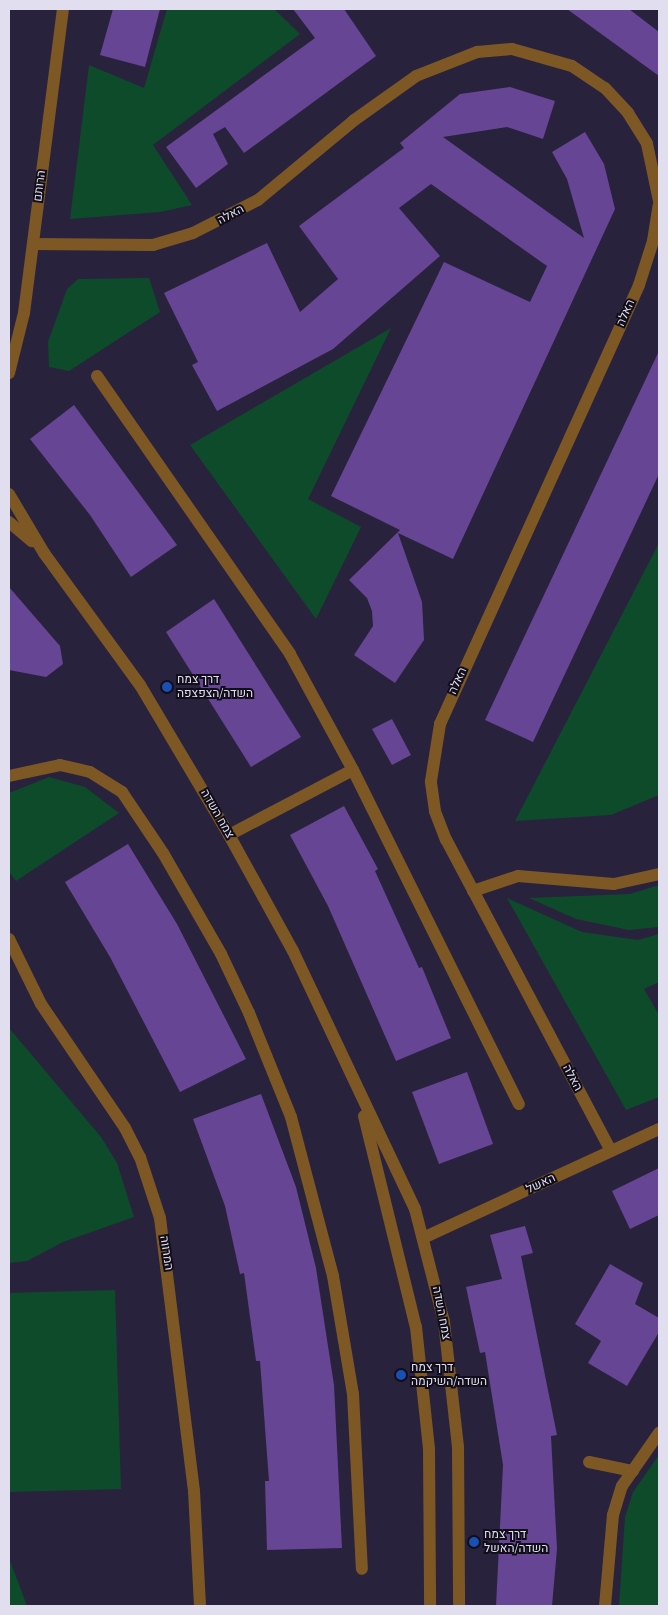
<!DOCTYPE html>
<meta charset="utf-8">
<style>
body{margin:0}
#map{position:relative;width:668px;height:1615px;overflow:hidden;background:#29223d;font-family:"Source Serif 4",Heebo,serif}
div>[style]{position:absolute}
.green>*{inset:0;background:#0d4b2b}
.building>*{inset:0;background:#654594}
.service>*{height:12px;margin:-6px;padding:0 6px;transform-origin:6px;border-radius:6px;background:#7d5824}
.minor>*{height:12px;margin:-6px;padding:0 6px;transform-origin:6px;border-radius:6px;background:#7d5824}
.tertiary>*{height:12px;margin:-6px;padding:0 6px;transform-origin:6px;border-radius:6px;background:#7d5824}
.dots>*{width:14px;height:14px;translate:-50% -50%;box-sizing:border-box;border:2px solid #110e1a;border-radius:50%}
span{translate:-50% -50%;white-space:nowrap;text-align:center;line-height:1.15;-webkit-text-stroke:4px #110e1a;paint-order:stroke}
.street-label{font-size:12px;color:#e1deef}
.poi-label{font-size:12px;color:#e1deef}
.left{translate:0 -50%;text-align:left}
.frame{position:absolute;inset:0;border:10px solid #e1deef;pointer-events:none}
</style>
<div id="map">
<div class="green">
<i style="clip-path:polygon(167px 9px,274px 9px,300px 34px,153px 145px,192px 205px,160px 212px,70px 219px,89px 65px,144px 88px)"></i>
<i style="clip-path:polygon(149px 278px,160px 312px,69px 371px,49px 367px,48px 342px,67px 289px,78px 279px)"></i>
<i style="clip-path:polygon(391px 328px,308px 499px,361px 527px,316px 619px,190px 445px)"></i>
<i style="clip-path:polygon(659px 543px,659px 795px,611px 815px,515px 821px)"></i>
<i style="clip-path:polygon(49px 777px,85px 787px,119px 813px,16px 881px,9px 872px,9px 793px)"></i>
<i style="clip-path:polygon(659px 885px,659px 927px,629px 930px,576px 919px,529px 898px,630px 894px)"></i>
<i style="clip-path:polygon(507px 898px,582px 932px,638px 940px,659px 934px,659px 982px,644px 989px,659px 1015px,659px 1097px,626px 1110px)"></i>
<i style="clip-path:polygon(9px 1028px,101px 1137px,117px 1163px,134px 1217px,63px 1242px,27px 1261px,9px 1263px)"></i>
<i style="clip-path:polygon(115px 1290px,121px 1489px,9px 1492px,9px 1293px)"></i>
<i style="clip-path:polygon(659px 1455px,659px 1606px,619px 1606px,625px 1517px,633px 1492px)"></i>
<i style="clip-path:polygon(9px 1558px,27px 1606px,9px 1606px)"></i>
</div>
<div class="building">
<i style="clip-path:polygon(113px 9px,160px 9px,145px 67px,100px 55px)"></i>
<i style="clip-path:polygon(293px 9px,344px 9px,376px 56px,244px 153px,225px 127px,213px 134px,228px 164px,196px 188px,166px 147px,315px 38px)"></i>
<i style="clip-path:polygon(567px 9px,629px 9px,659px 32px,659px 76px)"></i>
<i style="clip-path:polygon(510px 87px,555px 101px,543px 139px,507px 127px,443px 137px,584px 238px,567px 179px,552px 152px,585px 132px,604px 164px,615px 209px,453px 559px,398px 533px,422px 602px,424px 640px,395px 683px,354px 655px,373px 626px,372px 611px,367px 598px,349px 580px,400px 530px,331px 496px,444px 262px,530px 302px,547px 266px,431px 184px,399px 208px,440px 256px,333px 349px,217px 411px,192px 365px,198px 362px,164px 293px,267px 243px,300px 312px,338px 279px,299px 226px,404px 148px,400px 143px,460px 94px)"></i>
<i style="clip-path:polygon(659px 351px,659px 474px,533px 742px,485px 720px)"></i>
<i style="clip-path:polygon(74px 405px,177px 545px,131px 577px,90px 515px,30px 439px)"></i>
<i style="clip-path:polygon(9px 587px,60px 646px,63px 664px,46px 677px,9px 670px)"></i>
<i style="clip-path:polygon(214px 599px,301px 737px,251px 767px,166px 632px)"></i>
<i style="clip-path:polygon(392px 719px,411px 755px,392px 765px,372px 729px)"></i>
<i style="clip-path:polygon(344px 806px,378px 869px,375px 871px,419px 968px,422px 967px,451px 1038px,396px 1061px,328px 906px,290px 835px)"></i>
<i style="clip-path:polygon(128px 844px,177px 924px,246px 1059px,180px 1092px,110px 957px,65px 882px)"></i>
<i style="clip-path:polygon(467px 1072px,493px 1144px,439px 1164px,412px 1092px)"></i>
<i style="clip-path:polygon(261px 1094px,296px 1187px,316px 1268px,334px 1385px,342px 1548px,267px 1550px,265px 1481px,269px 1481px,260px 1361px,256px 1361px,244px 1273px,240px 1274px,225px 1206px,193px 1119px)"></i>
<i style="clip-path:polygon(659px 1168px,659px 1215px,630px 1229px,612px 1191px)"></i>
<i style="clip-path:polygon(525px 1226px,533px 1253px,521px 1256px,557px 1435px,551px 1436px,557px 1549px,552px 1606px,496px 1606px,503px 1465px,485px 1352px,480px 1353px,466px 1287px,502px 1279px,490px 1235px)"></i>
<i style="clip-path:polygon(610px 1264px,643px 1283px,635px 1304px,659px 1318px,659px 1332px,627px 1386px,588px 1363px,601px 1341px,575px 1324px)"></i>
</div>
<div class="service">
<i style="left:9px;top:776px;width:52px;rotate:-12.2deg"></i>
<i style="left:60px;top:765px;width:31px;rotate:13deg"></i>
<i style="left:90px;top:772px;width:38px;rotate:32deg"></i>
<i style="left:122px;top:792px;width:73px;rotate:56.1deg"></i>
<i style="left:163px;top:853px;width:116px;rotate:60.1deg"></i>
<i style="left:221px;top:954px;width:65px;rotate:64.6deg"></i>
<i style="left:249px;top:1013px;width:112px;rotate:68deg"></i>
<i style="left:291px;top:1117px;width:164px;rotate:75.2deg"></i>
<i style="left:333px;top:1276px;width:120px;rotate:80.4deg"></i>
<i style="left:353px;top:1394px;width:175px;rotate:87.1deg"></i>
<i style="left:473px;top:891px;width:47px;rotate:-18.4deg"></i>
<i style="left:518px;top:876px;width:96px;rotate:4.8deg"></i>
<i style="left:614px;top:884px;width:46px;rotate:-12.5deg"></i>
<i style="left:589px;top:1462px;width:45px;rotate:11.6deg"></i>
</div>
<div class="minor">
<i style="left:33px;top:244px;width:120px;rotate:0.5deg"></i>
<i style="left:153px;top:245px;width:42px;rotate:-16.7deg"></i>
<i style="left:193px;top:233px;width:73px;rotate:-26.9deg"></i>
<i style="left:258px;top:200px;width:124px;rotate:-39.7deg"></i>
<i style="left:353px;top:121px;width:77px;rotate:-35.5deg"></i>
<i style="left:416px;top:76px;width:66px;rotate:-21.5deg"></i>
<i style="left:477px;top:52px;width:35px;rotate:-5deg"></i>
<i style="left:512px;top:49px;width:62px;rotate:15.8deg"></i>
<i style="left:572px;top:66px;width:40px;rotate:34deg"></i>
<i style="left:605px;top:88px;width:34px;rotate:47deg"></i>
<i style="left:628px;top:113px;width:36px;rotate:58deg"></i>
<i style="left:647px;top:144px;width:58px;rotate:78.1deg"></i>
<i style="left:9px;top:373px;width:62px;rotate:-76deg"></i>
<i style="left:24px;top:313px;width:306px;rotate:-82.7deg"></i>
<i style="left:97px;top:376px;width:338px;rotate:55.2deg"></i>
<i style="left:290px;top:654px;width:132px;rotate:61.5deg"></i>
<i style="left:353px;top:770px;width:373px;rotate:63.6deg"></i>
<i style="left:229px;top:835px;width:140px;rotate:-27.7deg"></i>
<i style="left:9px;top:939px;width:72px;rotate:63.8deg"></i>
<i style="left:41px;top:1004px;width:150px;rotate:55.9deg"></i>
<i style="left:125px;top:1128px;width:33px;rotate:63deg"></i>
<i style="left:140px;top:1157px;width:64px;rotate:71.8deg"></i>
<i style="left:160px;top:1218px;width:275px;rotate:82.9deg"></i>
<i style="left:194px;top:1491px;width:115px;rotate:87deg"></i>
<i style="left:611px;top:1151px;width:352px;rotate:-117.9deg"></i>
<i style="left:446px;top:840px;width:31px;rotate:-111deg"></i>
<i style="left:435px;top:811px;width:30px;rotate:-98deg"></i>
<i style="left:431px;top:781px;width:58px;rotate:-81deg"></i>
<i style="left:440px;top:724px;width:482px;rotate:-65.6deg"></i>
<i style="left:639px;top:285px;width:46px;rotate:-72.3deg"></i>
<i style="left:653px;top:241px;width:36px;rotate:-81deg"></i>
<i style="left:423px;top:1238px;width:260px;rotate:-24.8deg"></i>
<i style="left:605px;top:1606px;width:91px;rotate:-85deg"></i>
<i style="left:613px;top:1515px;width:30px;rotate:-73deg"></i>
<i style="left:622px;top:1486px;width:65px;rotate:-55.1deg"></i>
</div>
<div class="tertiary">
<i style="left:9px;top:494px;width:69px;rotate:59.3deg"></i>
<i style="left:44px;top:553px;width:163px;rotate:54deg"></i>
<i style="left:140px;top:685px;width:174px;rotate:59.3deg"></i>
<i style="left:229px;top:835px;width:132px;rotate:61.1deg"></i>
<i style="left:293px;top:951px;width:285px;rotate:64.7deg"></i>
<i style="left:415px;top:1209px;width:117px;rotate:75.6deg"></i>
<i style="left:444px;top:1322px;width:126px;rotate:83.6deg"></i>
<i style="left:458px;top:1447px;width:159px;rotate:89.6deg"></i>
<i style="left:9px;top:522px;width:30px;rotate:40deg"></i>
<i style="left:364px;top:1116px;width:217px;rotate:76.2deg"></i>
<i style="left:416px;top:1327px;width:123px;rotate:83.9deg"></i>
<i style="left:429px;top:1449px;width:157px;rotate:89.6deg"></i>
</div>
<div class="dots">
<i style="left:167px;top:687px;background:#1a4fb4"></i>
<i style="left:401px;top:1375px;background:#1a4fb4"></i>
<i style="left:474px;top:1542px;background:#1a4fb4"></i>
</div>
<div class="street-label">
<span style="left:40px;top:186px;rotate:-83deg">הרותם</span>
<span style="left:231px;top:215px;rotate:-28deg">האלה</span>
<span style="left:626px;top:313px;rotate:-66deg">האלה</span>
<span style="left:458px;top:681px;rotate:-66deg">האלה</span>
<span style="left:217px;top:814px;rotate:60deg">צמח השדה</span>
<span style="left:572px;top:1078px;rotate:62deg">האלה</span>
<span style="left:541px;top:1184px;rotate:-25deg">האשל</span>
<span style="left:166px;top:1253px;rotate:81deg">המרווה</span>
<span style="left:441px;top:1313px;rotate:79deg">צמח השדה</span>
</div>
<div class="poi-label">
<span class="left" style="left:177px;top:687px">דרך צמח<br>השדה/הצפצפה</span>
<span class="left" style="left:411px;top:1375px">דרך צמח<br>השדה/השיקמה</span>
<span class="left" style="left:484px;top:1542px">דרך צמח<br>השדה/האשל</span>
</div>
<div class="frame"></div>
</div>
